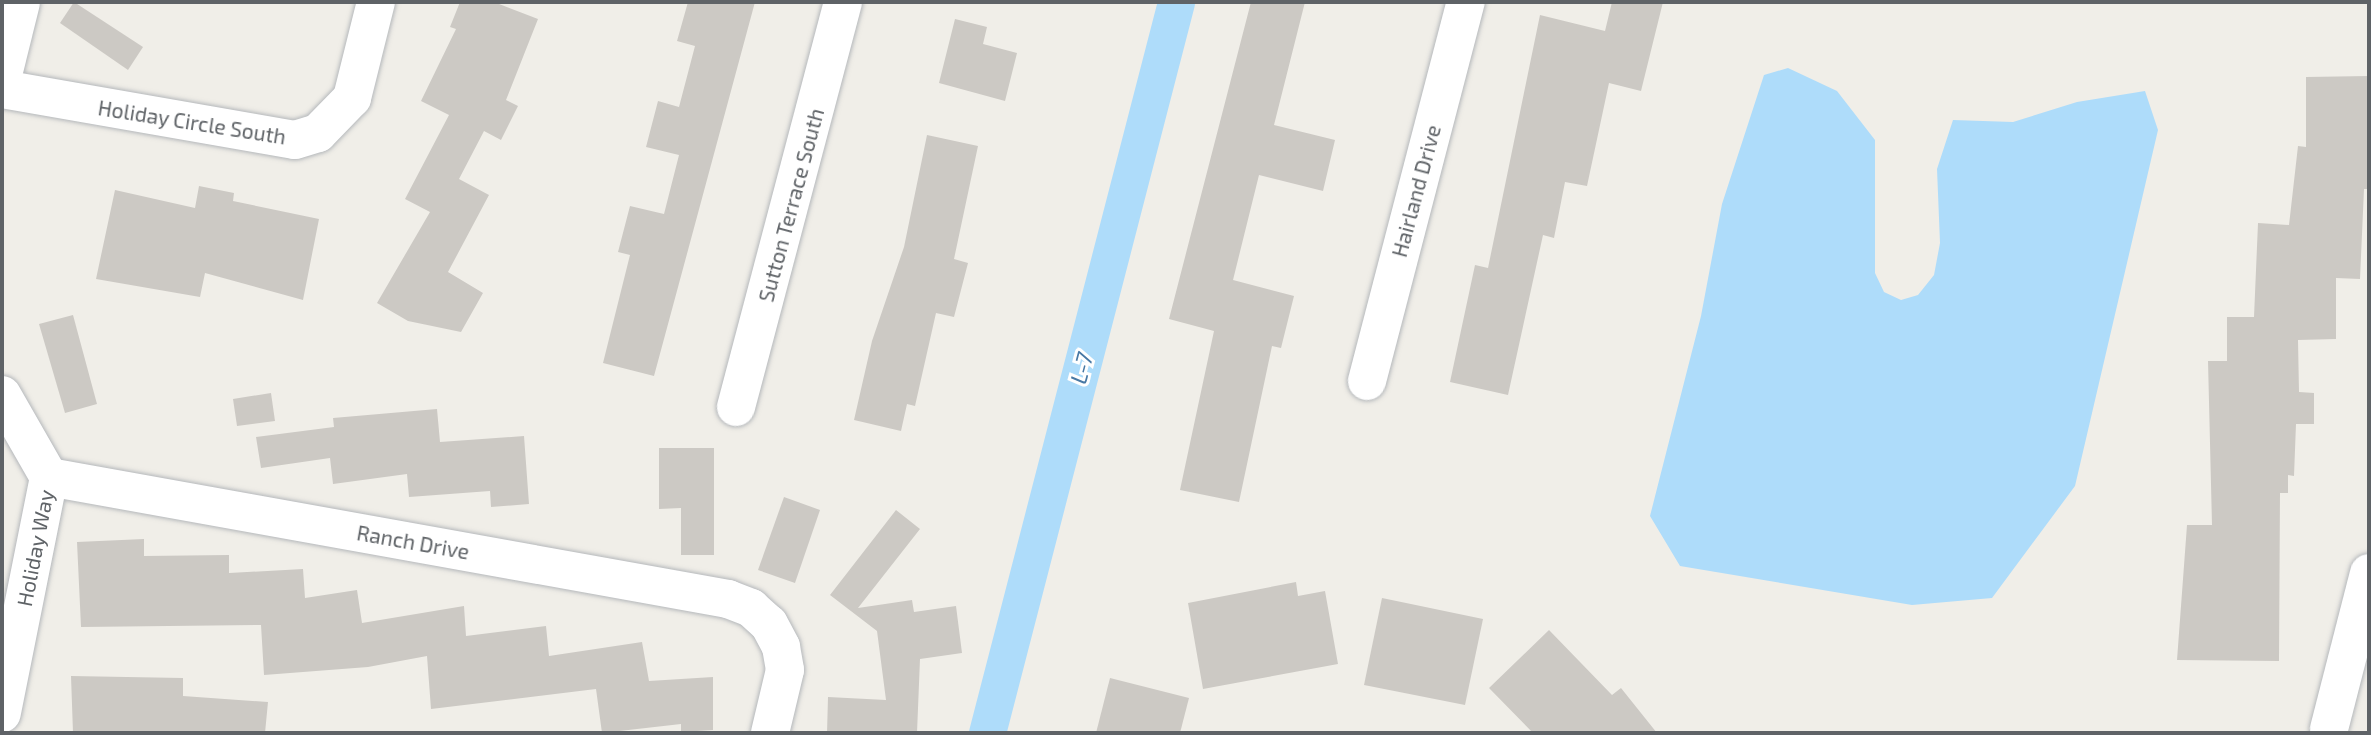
<!DOCTYPE html>
<style>
body{margin:0}
#map{position:relative;width:2371px;height:735px;overflow:hidden;background:#f0eee8;font-family:"Exo 2",sans-serif}
div>[style]{position:absolute}
.water>*{inset:0;background:#aedcfa}
.canal>*{height:37px;margin:-18.5px;padding:0 18.5px;transform-origin:18.5px;border-radius:18.5px;background:#aedcfa}
.building>*{inset:0;background:#ccc9c4}
.roads{filter:drop-shadow(0 0 2px #b5b8bb) drop-shadow(0 0 2px #b5b8bb)}
.minor>*{height:38px;margin:-19px;padding:0 19px;transform-origin:19px;border-radius:19px;background:#fff}
span{translate:-50% -50%;white-space:nowrap;text-align:center;line-height:1.15;-webkit-text-stroke:6px #fff;paint-order:stroke}
.street-label{font-size:21px;color:#5f6367}
.water-label{font-size:23px;color:#4778a4;font-style:italic}
.frame{position:absolute;inset:0;border:4px solid #5f6367;pointer-events:none}
</style>
<div id="map">
<div class="water">
<i style="clip-path:polygon(1788px 68px,1837px 91px,1875px 140px,1875px 273px,1884px 292px,1901px 300px,1918px 295px,1934px 275px,1940px 243px,1937px 169px,1953px 120px,2013px 122px,2077px 102px,2145px 91px,2158px 130px,2075px 486px,1992px 598px,1912px 605px,1680px 566px,1650px 516px,1701px 316px,1722px 204px,1764px 75px)"></i>
</div>
<div class="canal">
<i style="left:987px;top:733px;width:755px;rotate:-75.5deg"></i>
</div>
<div class="building">
<i style="clip-path:polygon(74px 2px,143px 47px,128px 70px,60px 23px)"></i>
<i style="clip-path:polygon(460px 2px,494px 2px,538px 19px,506px 100px,518px 106px,501px 140px,484px 131px,459px 179px,489px 195px,448px 272px,483px 293px,461px 332px,408px 321px,377px 303px,430px 212px,405px 199px,449px 115px,421px 101px,456px 29px,450px 27px)"></i>
<i style="clip-path:polygon(688px 2px,755px 2px,654px 376px,603px 363px,630px 255px,618px 252px,630px 206px,664px 214px,679px 155px,646px 147px,658px 101px,679px 107px,695px 46px,677px 41px)"></i>
<i style="clip-path:polygon(1251px 2px,1305px 2px,1274px 125px,1335px 140px,1323px 191px,1259px 175px,1233px 280px,1294px 296px,1281px 348px,1272px 346px,1239px 502px,1180px 490px,1214px 331px,1169px 319px)"></i>
<i style="clip-path:polygon(1612px 2px,1663px 2px,1641px 91px,1609px 83px,1587px 186px,1565px 182px,1554px 238px,1543px 235px,1508px 395px,1450px 382px,1475px 265px,1488px 268px,1540px 15px,1605px 31px)"></i>
<i style="clip-path:polygon(955px 19px,987px 27px,983px 44px,1017px 53px,1005px 101px,939px 83px)"></i>
<i style="clip-path:polygon(2369px 76px,2369px 189px,2364px 189px,2360px 279px,2336px 278px,2336px 339px,2298px 340px,2299px 392px,2314px 393px,2314px 424px,2296px 424px,2294px 476px,2288px 475px,2288px 493px,2280px 493px,2279px 661px,2177px 660px,2187px 525px,2212px 525px,2208px 361px,2227px 361px,2227px 317px,2254px 317px,2258px 223px,2289px 225px,2298px 146px,2306px 147px,2306px 77px)"></i>
<i style="clip-path:polygon(927px 135px,978px 146px,954px 259px,968px 263px,954px 317px,936px 313px,915px 406px,907px 404px,901px 431px,854px 420px,872px 341px,904px 247px)"></i>
<i style="clip-path:polygon(199px 186px,234px 193px,233px 201px,319px 219px,303px 300px,205px 273px,200px 297px,96px 279px,115px 190px,195px 208px)"></i>
<i style="clip-path:polygon(73px 315px,97px 404px,65px 413px,39px 324px)"></i>
<i style="clip-path:polygon(271px 393px,275px 421px,237px 426px,233px 399px)"></i>
<i style="clip-path:polygon(437px 409px,440px 442px,524px 436px,529px 504px,491px 507px,490px 491px,409px 497px,407px 474px,333px 484px,330px 458px,261px 468px,256px 437px,334px 427px,333px 418px)"></i>
<i style="clip-path:polygon(659px 448px,714px 448px,714px 555px,681px 555px,681px 508px,659px 509px)"></i>
<i style="clip-path:polygon(784px 497px,820px 510px,795px 583px,758px 570px)"></i>
<i style="clip-path:polygon(896px 510px,920px 529px,858px 608px,912px 600px,914px 612px,956px 606px,962px 653px,920px 659px,917px 733px,827px 733px,828px 697px,886px 700px,877px 631px,830px 595px)"></i>
<i style="clip-path:polygon(144px 539px,144px 556px,229px 555px,229px 573px,303px 569px,305px 598px,357px 590px,362px 623px,464px 606px,466px 636px,546px 626px,549px 656px,642px 642px,649px 681px,713px 677px,713px 730px,681px 732px,681px 724px,602px 733px,596px 689px,431px 709px,427px 656px,368px 667px,264px 675px,261px 625px,81px 627px,77px 542px)"></i>
<i style="clip-path:polygon(1296px 582px,1298px 596px,1325px 591px,1338px 664px,1203px 689px,1188px 603px)"></i>
<i style="clip-path:polygon(1382px 598px,1483px 619px,1465px 705px,1364px 685px)"></i>
<i style="clip-path:polygon(1549px 630px,1612px 695px,1621px 688px,1657px 733px,1533px 733px,1489px 688px)"></i>
<i style="clip-path:polygon(71px 676px,183px 678px,183px 696px,268px 702px,265px 733px,73px 733px)"></i>
<i style="clip-path:polygon(1110px 678px,1189px 698px,1180px 733px,1096px 733px)"></i>
</div>
<div class="roads">
<div class="minor">
<i style="left:2px;top:79px;width:79px;rotate:-76.1deg"></i>
<i style="left:2px;top:89px;width:297px;rotate:9.9deg"></i>
<i style="left:295px;top:140px;width:24px;rotate:-17deg"></i>
<i style="left:318px;top:133px;width:49px;rotate:-45.8deg"></i>
<i style="left:352px;top:98px;width:99px;rotate:-76deg"></i>
<i style="left:1367px;top:381px;width:392px;rotate:-75.4deg"></i>
<i style="left:2px;top:395px;width:95px;rotate:60.2deg"></i>
<i style="left:49px;top:477px;width:241px;rotate:101.3deg"></i>
<i style="left:736px;top:407px;width:419px;rotate:-75.2deg"></i>
<i style="left:49px;top:477px;width:690px;rotate:10.19deg"></i>
<i style="left:728px;top:599px;width:25px;rotate:21deg"></i>
<i style="left:751px;top:608px;width:24px;rotate:42deg"></i>
<i style="left:769px;top:624px;width:26px;rotate:62deg"></i>
<i style="left:781px;top:647px;width:23px;rotate:80deg"></i>
<i style="left:785px;top:670px;width:65px;rotate:103.4deg"></i>
<i style="left:2329px;top:729px;width:161px;rotate:-75.6deg"></i>
</div>
</div>
<div class="street-label">
<span style="left:192px;top:122px;rotate:9deg">Holiday Circle South</span>
<span style="left:1416px;top:191px;rotate:-75deg">Hairland Drive</span>
<span style="left:791px;top:205px;rotate:-75deg">Sutton Terrace South</span>
<span style="left:413px;top:542px;rotate:10deg">Ranch Drive</span>
<span style="left:35px;top:548px;rotate:-79deg">Holiday Way</span>
</div>
<div class="water-label">
<span style="left:1081px;top:368px;rotate:-75deg">L-7</span>
</div>
<div class="frame"></div>
</div>
